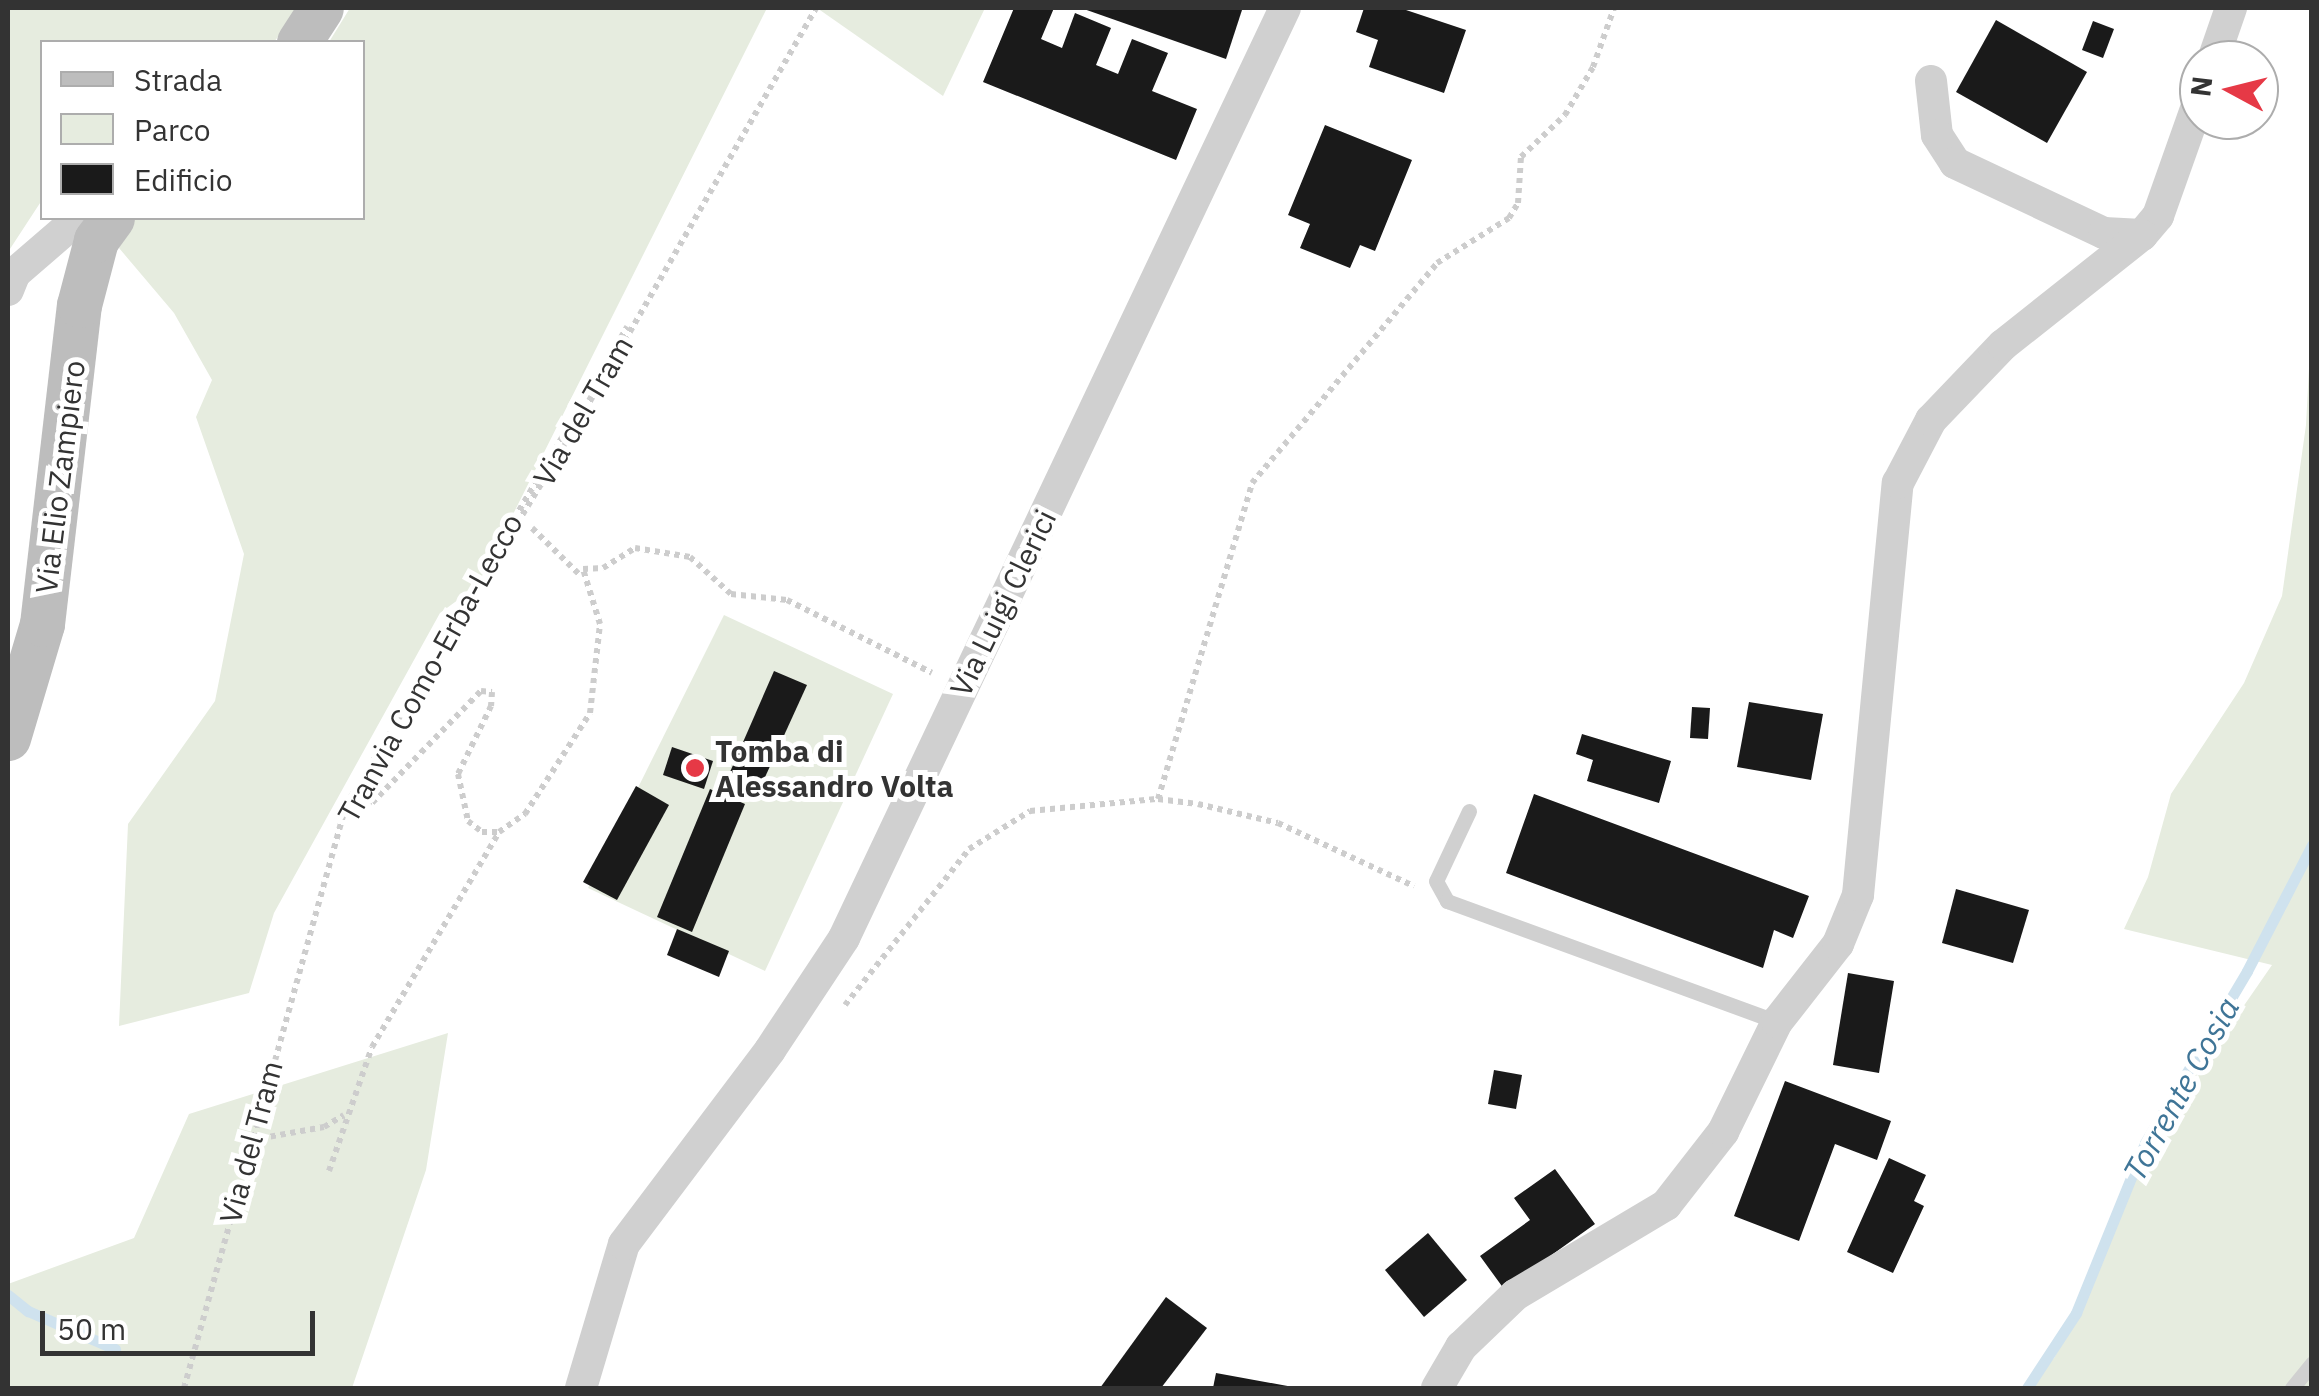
<!DOCTYPE html>
<style>
body{margin:0}
#map{position:relative;width:2319px;height:1396px;overflow:hidden;background:#fff;font-family:"IBM Plex Sans",sans-serif}
div>[style]{position:absolute}
.green>*{inset:0;background:#e6ecdf}
.stream>*{height:11px;margin:-5.5px;padding:0 5.5px;transform-origin:5.5px;border-radius:5.5px;background:#cfe2ee}
.building>*{inset:0;background:#1a1a1a}
.path>*{height:6px;margin-top:-3px;transform-origin:0;background:repeating-linear-gradient(90deg,#cdcdcd 0 5px,transparent 0 10px)}
.lane>*{height:15px;margin:-7.5px;padding:0 7.5px;transform-origin:7.5px;border-radius:7.5px;background:#d0d0d0}
.street>*{height:32px;margin:-16px;padding:0 16px;transform-origin:16px;border-radius:16px;background:#d0d0d0}
.secondary>*{height:45px;margin:-22.5px;padding:0 22.5px;transform-origin:22.5px;border-radius:22.5px;background:#bdbdbd}
.dots>*{width:28px;height:28px;translate:-50% -50%;box-sizing:border-box;border:5px solid #fff;border-radius:50%}
span{translate:-50% -50%;white-space:nowrap;text-align:center;line-height:1.15;-webkit-text-stroke:10px #fff;paint-order:stroke}
.street-label{font-size:30px;color:#333}
.poi-label{font-size:30px;color:#333;font-weight:700}
.left{translate:0 -50%;text-align:left}
.water-label{font-size:32px;color:#3f7597;font-style:italic}
.frame{position:absolute;inset:0;border:10px solid #333;pointer-events:none}
.legend{position:absolute;left:40px;top:40px;width:325px;height:180px;box-sizing:border-box;background:#fff;border:2px solid #adadad;margin:0;padding:12px 18px;list-style:none;font-size:30px;color:#333}
.legend li{display:flex;align-items:center;gap:20px;height:50px}
.legend b{width:50px;border:2px solid #adadad}
.north{position:absolute;left:2179px;top:40px;width:100px;height:100px;box-sizing:border-box;background:#fff;border:2px solid #adadad;border-radius:50%;rotate:277deg;font-size:28px;font-weight:700;line-height:40px;text-align:center;color:#333}
.north::after{content:'';display:block;margin:auto;width:35px;height:45px;background:#e63946;clip-path:polygon(50% 0,100% 100%,50% 72%,0 100%)}
.scale{position:absolute;left:40px;top:1311px;width:275px;height:45px;box-sizing:border-box;border:5px solid #333;border-top:0;padding-left:12px;font-size:30px;line-height:35px;white-space:nowrap;color:#333;-webkit-text-stroke:8px #fff;paint-order:stroke}
</style>
<div id="map">
<div class="green">
<i style="clip-path:polygon(8px 8px,300px 8px,274px 42px,42px 42px,42px 200px,8px 252px)"></i>
<i style="clip-path:polygon(350px 8px,767px 8px,477px 586px,440px 613px,274px 913px,249px 993px,119px 1026px,128px 824px,215px 701px,244px 554px,196px 417px,212px 380px,174px 313px,119px 248px,134px 218px,362px 218px,362px 42px,329px 42px)"></i>
<i style="clip-path:polygon(817px 8px,985px 8px,943px 96px)"></i>
<i style="clip-path:polygon(2311px 330px,2311px 1388px,2024px 1388px,2054px 1358px,2075px 1320px,2144px 1150px,2272px 965px,2124px 929px,2148px 877px,2171px 794px,2244px 683px,2282px 596px,2306px 425px)"></i>
<i style="clip-path:polygon(724px 615px,893px 694px,765px 971px,588px 888px)"></i>
<i style="clip-path:polygon(448px 1033px,426px 1170px,352px 1388px,8px 1388px,8px 1284px,134px 1238px,189px 1114px)"></i>
</div>
<div class="stream">
<i style="left:8px;top:1295px;width:26px;rotate:39deg"></i>
<i style="left:28px;top:1311px;width:95px;rotate:23.6deg"></i>
<i style="left:2027px;top:1388px;width:90px;rotate:-56.8deg"></i>
<i style="left:2076px;top:1313px;width:183px;rotate:-67.9deg"></i>
<i style="left:2145px;top:1143px;width:200px;rotate:-59.3deg"></i>
<i style="left:2247px;top:971px;width:142px;rotate:-62.7deg"></i>
</div>
<div class="building">
<i style="clip-path:polygon(1014px 8px,1054px 8px,1041px 39px,1062px 48px,1075px 13px,1111px 28px,1096px 65px,1118px 74px,1132px 39px,1168px 53px,1152px 91px,1197px 109px,1176px 160px,983px 82px)"></i>
<i style="clip-path:polygon(1081px 8px,1234px 8px,1242px 10px,1226px 59px)"></i>
<i style="clip-path:polygon(1364px 8px,1400px 8px,1466px 30px,1444px 93px,1369px 67px,1378px 40px,1356px 32px)"></i>
<i style="clip-path:polygon(1996px 20px,2087px 72px,2047px 143px,1956px 92px)"></i>
<i style="clip-path:polygon(2093px 21px,2114px 29px,2103px 58px,2082px 50px)"></i>
<i style="clip-path:polygon(1325px 125px,1412px 160px,1375px 251px,1360px 245px,1350px 268px,1300px 248px,1310px 224px,1288px 215px)"></i>
<i style="clip-path:polygon(774px 671px,807px 685px,761px 786px,730px 772px)"></i>
<i style="clip-path:polygon(1749px 702px,1823px 714px,1811px 780px,1737px 767px)"></i>
<i style="clip-path:polygon(1692px 707px,1710px 708px,1708px 739px,1690px 738px)"></i>
<i style="clip-path:polygon(1582px 734px,1671px 761px,1659px 803px,1587px 781px,1593px 760px,1576px 754px)"></i>
<i style="clip-path:polygon(672px 747px,713px 761px,704px 789px,663px 775px)"></i>
<i style="clip-path:polygon(636px 786px,669px 805px,617px 900px,583px 882px)"></i>
<i style="clip-path:polygon(710px 789px,745px 804px,692px 932px,657px 917px)"></i>
<i style="clip-path:polygon(1534px 794px,1809px 896px,1793px 938px,1774px 930px,1763px 968px,1506px 873px)"></i>
<i style="clip-path:polygon(1956px 889px,2029px 910px,2013px 963px,1942px 943px)"></i>
<i style="clip-path:polygon(677px 929px,729px 951px,719px 977px,667px 955px)"></i>
<i style="clip-path:polygon(1848px 973px,1894px 981px,1879px 1073px,1833px 1065px)"></i>
<i style="clip-path:polygon(1494px 1070px,1522px 1075px,1516px 1109px,1488px 1104px)"></i>
<i style="clip-path:polygon(1785px 1081px,1891px 1121px,1877px 1160px,1835px 1144px,1799px 1241px,1734px 1216px)"></i>
<i style="clip-path:polygon(1889px 1158px,1926px 1175px,1914px 1201px,1924px 1206px,1893px 1273px,1847px 1252px)"></i>
<i style="clip-path:polygon(1555px 1169px,1595px 1224px,1504px 1289px,1480px 1256px,1530px 1220px,1514px 1198px)"></i>
<i style="clip-path:polygon(1428px 1233px,1467px 1280px,1424px 1317px,1385px 1270px)"></i>
<i style="clip-path:polygon(1166px 1297px,1207px 1328px,1161px 1388px,1100px 1388px)"></i>
<i style="clip-path:polygon(1216px 1373px,1293px 1387px,1293px 1388px,1213px 1388px)"></i>
</div>
<div class="path">
<i style="left:532px;top:528px;width:69px;rotate:44.4deg"></i>
<i style="left:504px;top:536px;width:243px;rotate:-59.5deg"></i>
<i style="left:1158px;top:799px;width:330px;rotate:-73.4deg"></i>
<i style="left:1252px;top:483px;width:287px;rotate:-49.9deg"></i>
<i style="left:1437px;top:263px;width:85px;rotate:-32deg"></i>
<i style="left:1509px;top:218px;width:17px;rotate:-59deg"></i>
<i style="left:1518px;top:203px;width:46px;rotate:-86.3deg"></i>
<i style="left:1521px;top:157px;width:61px;rotate:-43.7deg"></i>
<i style="left:1565px;top:115px;width:56px;rotate:-59.7deg"></i>
<i style="left:1593px;top:67px;width:63px;rotate:-70.4deg"></i>
<i style="left:347px;top:805px;width:25px;rotate:-5deg"></i>
<i style="left:372px;top:803px;width:156px;rotate:-45.8deg"></i>
<i style="left:481px;top:691px;width:11px;rotate:5deg"></i>
<i style="left:492px;top:692px;width:14px;rotate:94deg"></i>
<i style="left:491px;top:706px;width:76px;rotate:115.9deg"></i>
<i style="left:458px;top:774px;width:48px;rotate:78deg"></i>
<i style="left:468px;top:821px;width:18px;rotate:38deg"></i>
<i style="left:482px;top:832px;width:17px"></i>
<i style="left:499px;top:832px;width:32px;rotate:-35deg"></i>
<i style="left:525px;top:814px;width:120px;rotate:-57.2deg"></i>
<i style="left:590px;top:713px;width:90px;rotate:-83.6deg"></i>
<i style="left:600px;top:624px;width:58px;rotate:-107.2deg"></i>
<i style="left:583px;top:569px;width:20px;rotate:-3deg"></i>
<i style="left:603px;top:568px;width:38px;rotate:-32deg"></i>
<i style="left:635px;top:548px;width:56px;rotate:9.3deg"></i>
<i style="left:690px;top:557px;width:55px;rotate:42.1deg"></i>
<i style="left:731px;top:594px;width:56px;rotate:6.1deg"></i>
<i style="left:787px;top:600px;width:162px;rotate:26.7deg"></i>
<i style="left:845px;top:1005px;width:199px;rotate:-51.5deg"></i>
<i style="left:969px;top:849px;width:72px;rotate:-31.9deg"></i>
<i style="left:1030px;top:811px;width:129px;rotate:-5.4deg"></i>
<i style="left:1158px;top:799px;width:40px;rotate:7.1deg"></i>
<i style="left:1198px;top:804px;width:82px;rotate:13.4deg"></i>
<i style="left:1278px;top:823px;width:150px;rotate:24.9deg"></i>
<i style="left:251px;top:1140px;width:74px;rotate:-10.1deg"></i>
<i style="left:324px;top:1127px;width:23px;rotate:-31deg"></i>
<i style="left:329px;top:1171px;width:131px;rotate:-70.9deg"></i>
<i style="left:372px;top:1047px;width:250px;rotate:-59.4deg"></i>
<i style="left:184px;top:1388px;width:605px;rotate:-74.47deg"></i>
<i style="left:346px;top:805px;width:432px;rotate:-58.7deg"></i>
<i style="left:570px;top:436px;width:494px;rotate:-60.1deg"></i>
</div>
<div class="lane">
<i style="left:1469px;top:811px;width:77px;rotate:115.2deg"></i>
<i style="left:1436px;top:881px;width:23px;rotate:61deg"></i>
<i style="left:1447px;top:901px;width:351px;rotate:20.1deg"></i>
<i style="left:2292px;top:1388px;width:32px;rotate:-51deg"></i>
</div>
<div class="street">
<i style="left:2213px;top:60px;width:55px;rotate:-70.9deg"></i>
<i style="left:1931px;top:81px;width:54px;rotate:83.7deg"></i>
<i style="left:1937px;top:135px;width:33px;rotate:57deg"></i>
<i style="left:1955px;top:163px;width:165px;rotate:25.2deg"></i>
<i style="left:2104px;top:233px;width:38px;rotate:3deg"></i>
<i style="left:2142px;top:235px;width:25px;rotate:-50deg"></i>
<i style="left:2158px;top:216px;width:123px;rotate:-70.5deg"></i>
<i style="left:8px;top:290px;width:18px;rotate:-68deg"></i>
<i style="left:15px;top:273px;width:84px;rotate:-40.7deg"></i>
<i style="left:581px;top:1388px;width:150px;rotate:-73.4deg"></i>
<i style="left:624px;top:1244px;width:243px;rotate:-53deg"></i>
<i style="left:770px;top:1050px;width:134px;rotate:-56.5deg"></i>
<i style="left:844px;top:938px;width:1029px;rotate:-64.63deg"></i>
<i style="left:1437px;top:1388px;width:48px;rotate:-59.7deg"></i>
<i style="left:1461px;top:1347px;width:75px;rotate:-43.9deg"></i>
<i style="left:1515px;top:1295px;width:176px;rotate:-30.8deg"></i>
<i style="left:1666px;top:1205px;width:93px;rotate:-52deg"></i>
<i style="left:1723px;top:1132px;width:123px;rotate:-63.9deg"></i>
<i style="left:1777px;top:1022px;width:99px;rotate:-52deg"></i>
<i style="left:1838px;top:944px;width:53px;rotate:-67.8deg"></i>
<i style="left:1858px;top:895px;width:414px;rotate:-84.5deg"></i>
<i style="left:1898px;top:483px;width:71px;rotate:-62.4deg"></i>
<i style="left:1931px;top:420px;width:104px;rotate:-46.2deg"></i>
<i style="left:2003px;top:345px;width:177px;rotate:-38.4deg"></i>
</div>
<div class="secondary">
<i style="left:299px;top:42px;width:40px;rotate:-57.1deg"></i>
<i style="left:8px;top:738px;width:119px;rotate:-73.4deg"></i>
<i style="left:42px;top:624px;width:321px;rotate:-83.4deg"></i>
<i style="left:79px;top:305px;width:67px;rotate:-75.3deg"></i>
<i style="left:96px;top:240px;width:27px;rotate:-54deg"></i>
</div>
<div class="dots">
<i style="left:695px;top:768px;background:#e63946"></i>
</div>
<div class="street-label">
<span style="left:583px;top:411px;rotate:-60deg">Via del Tram</span>
<span style="left:60px;top:477px;rotate:-83deg">Via Elio Zampiero</span>
<span style="left:1003px;top:603px;rotate:-64deg">Via Luigi Clerici</span>
<span style="left:430px;top:668px;rotate:-61deg">Tranvia Como-Erba-Lecco</span>
<span style="left:251px;top:1142px;rotate:-75deg">Via del Tram</span>
</div>
<div class="poi-label">
<span class="left" style="left:715px;top:768px">Tomba di<br>Alessandro Volta</span>
</div>
<div class="water-label">
<span style="left:2181px;top:1089px;rotate:-61deg">Torrente Cosia</span>
</div>
<div class="frame"></div>
<ul class="legend">
<li><b style="height:12px;background:#bdbdbd"></b>Strada</li>
<li><b style="height:28px;background:#e6ecdf"></b>Parco</li>
<li><b style="height:28px;background:#1a1a1a"></b>Edificio</li>
</ul>
<div class="north">N</div>
<div class="scale">50 m</div>
</div>
